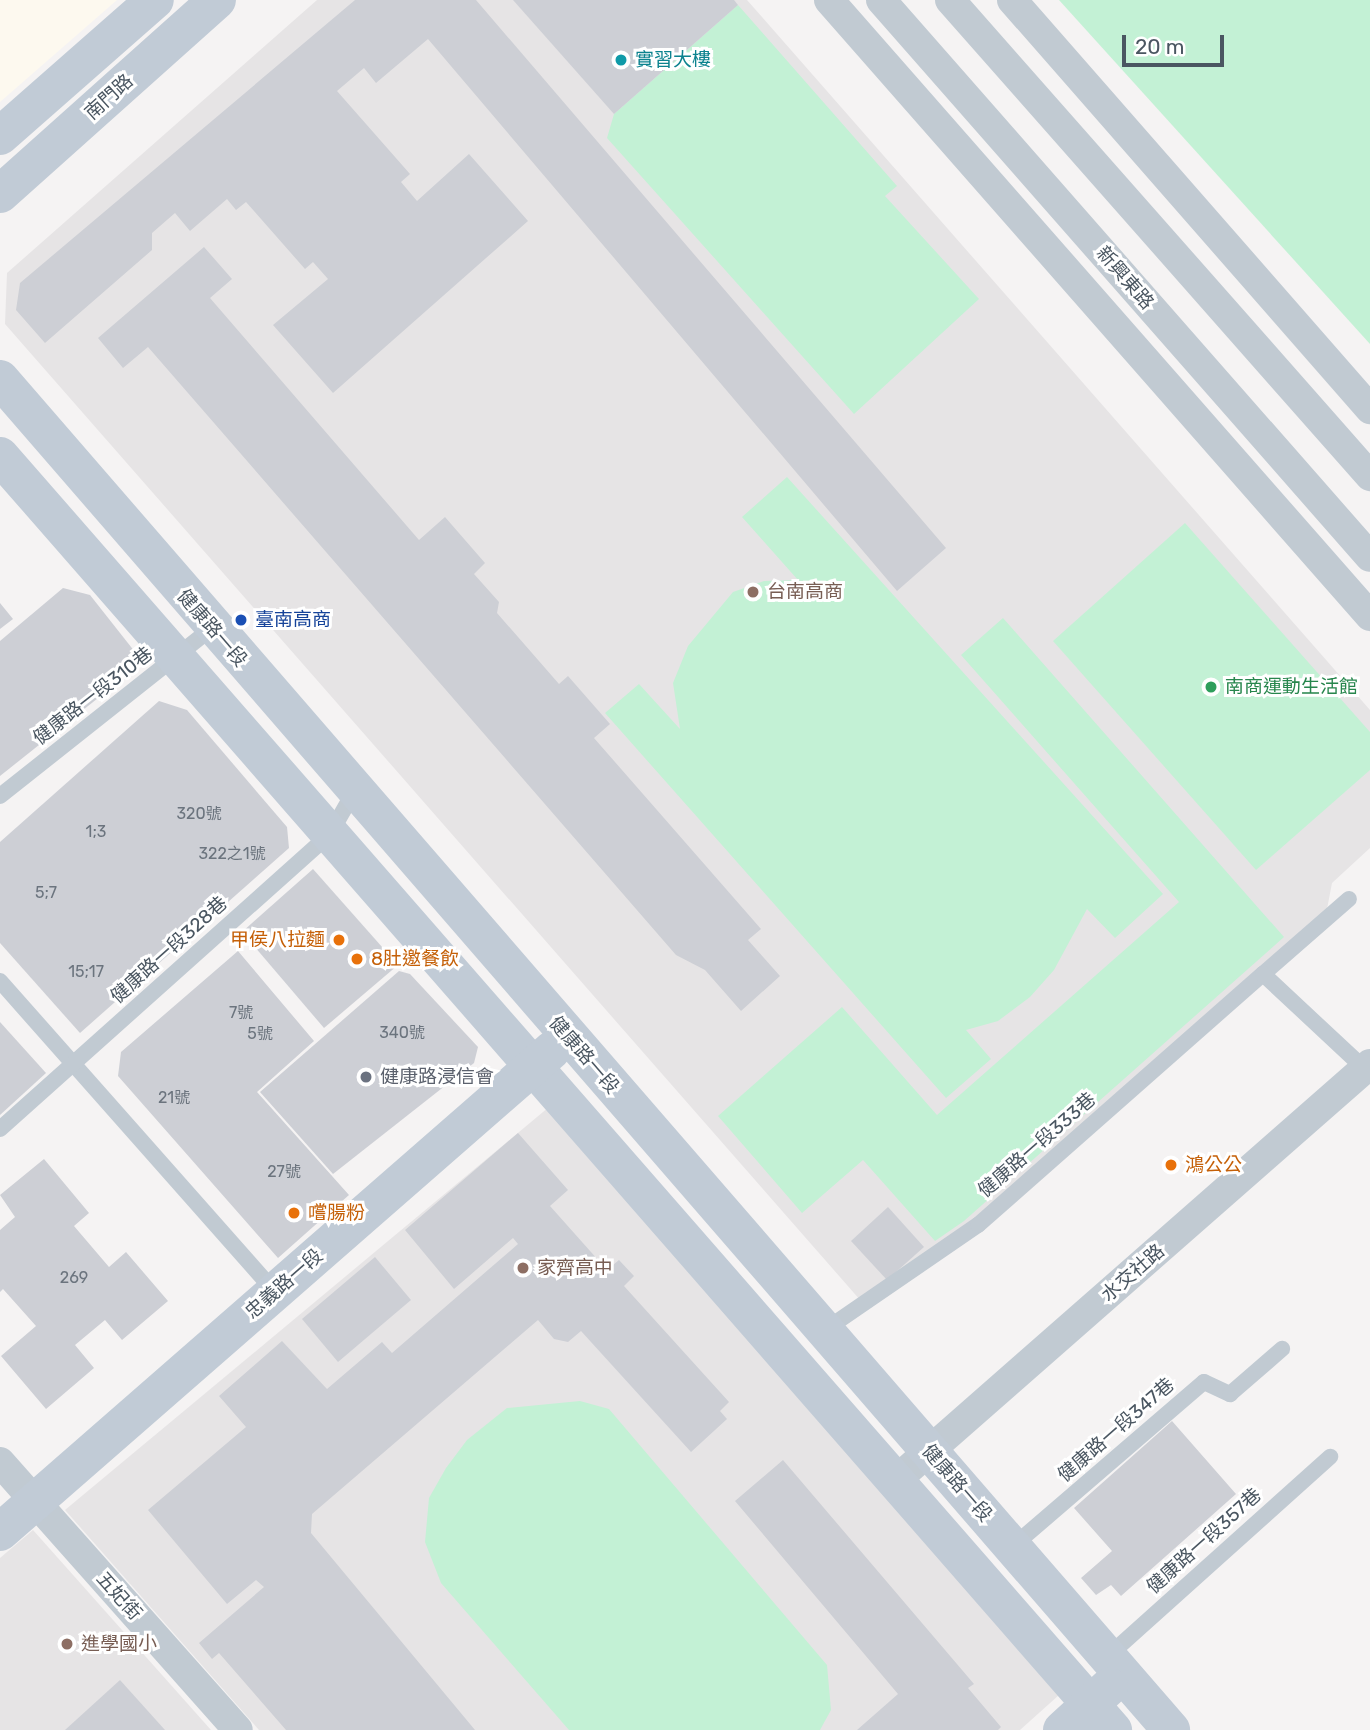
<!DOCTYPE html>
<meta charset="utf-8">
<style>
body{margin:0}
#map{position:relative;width:1370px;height:1730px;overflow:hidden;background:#f5f3f3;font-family:Rubik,"Noto Sans TC",sans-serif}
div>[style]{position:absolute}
.commercial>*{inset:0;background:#fdf9ef}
.education>*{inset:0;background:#e6e4e5}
.green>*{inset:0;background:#c3f1d5}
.building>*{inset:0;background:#cdcfd5}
.lane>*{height:16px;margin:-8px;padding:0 8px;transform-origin:8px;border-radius:8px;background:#c1cad2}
.street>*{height:30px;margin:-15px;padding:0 15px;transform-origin:15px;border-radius:15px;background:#c1cad2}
.secondary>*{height:38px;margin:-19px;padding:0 19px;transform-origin:19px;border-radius:19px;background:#c1cbd6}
.dots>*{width:19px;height:19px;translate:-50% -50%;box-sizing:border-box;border:4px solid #fff;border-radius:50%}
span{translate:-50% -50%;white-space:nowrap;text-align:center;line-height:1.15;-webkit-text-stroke:6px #fff;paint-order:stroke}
.number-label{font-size:16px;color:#6b747e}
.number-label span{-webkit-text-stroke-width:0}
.culture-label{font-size:19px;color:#0d838f}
.left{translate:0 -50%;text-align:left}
.street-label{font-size:19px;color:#4a5661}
.education-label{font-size:19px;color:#785e54}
.transit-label{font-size:19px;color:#164399}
.leisure-label{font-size:19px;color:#27864d}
.food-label{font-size:19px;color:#c56008}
.right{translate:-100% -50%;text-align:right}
.worship-label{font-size:19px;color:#5b616d}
.scale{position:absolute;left:1122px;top:35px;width:102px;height:32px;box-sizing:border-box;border:4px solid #4a5661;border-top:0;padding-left:9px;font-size:21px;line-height:24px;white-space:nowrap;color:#4a5661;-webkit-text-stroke:5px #fff;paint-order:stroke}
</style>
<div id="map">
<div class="commercial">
<i style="clip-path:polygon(0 0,117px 0,0 102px)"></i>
</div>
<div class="education">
<i style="clip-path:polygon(317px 0,747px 0,1370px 710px,1370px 848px,1332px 883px,1327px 909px,973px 1222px,861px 1301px,5px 324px,7px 273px)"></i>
<i style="clip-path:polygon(549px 1107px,1059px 1695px,1020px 1730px,259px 1730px,65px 1510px)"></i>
<i style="clip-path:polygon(33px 1530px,211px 1730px,0 1730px,0 1558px)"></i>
</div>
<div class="green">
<i style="clip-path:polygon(1059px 0,1370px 0,1370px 344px)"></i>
<i style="clip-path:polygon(738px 5px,897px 186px,885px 196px,979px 299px,854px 414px,607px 138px,614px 114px)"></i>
<i style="clip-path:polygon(787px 477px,1163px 894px,1115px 938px,1087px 909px,1054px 970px,1030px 997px,998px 1021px,966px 1030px,991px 1059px,946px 1098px,605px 713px,639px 684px,680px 729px,673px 683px,688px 646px,733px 592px,764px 581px,798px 580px,742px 517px)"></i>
<i style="clip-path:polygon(1185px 523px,1370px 732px,1370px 770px,1256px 870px,1053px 641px)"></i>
<i style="clip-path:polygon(1003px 618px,1284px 937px,964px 1221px,935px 1241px,863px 1160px,802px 1213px,718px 1116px,842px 1007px,937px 1115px,1179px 902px,961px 655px)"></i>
<i style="clip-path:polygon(580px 1401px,609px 1409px,827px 1665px,831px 1710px,820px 1730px,569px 1730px,441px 1583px,425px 1542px,429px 1498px,446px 1468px,467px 1440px,507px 1408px)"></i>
</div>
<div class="building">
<i style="clip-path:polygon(355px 0,476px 0,946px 548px,897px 591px,428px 39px,376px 83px,364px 68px,337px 91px,410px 174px,401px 182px,417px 201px,469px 154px,528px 221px,333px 393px,273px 325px,328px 279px,313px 262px,305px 269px,246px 202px,236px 210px,227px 199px,190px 231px,175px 213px,152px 233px,152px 250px,45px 343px,16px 310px,20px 283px)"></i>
<i style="clip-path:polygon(513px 0,734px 0,738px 5px,614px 114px)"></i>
<i style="clip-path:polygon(204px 247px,232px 279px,210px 298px,419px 540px,445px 517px,485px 563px,474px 574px,499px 602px,497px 613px,559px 684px,568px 676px,610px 724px,594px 738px,761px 929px,748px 940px,780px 976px,741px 1011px,705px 970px,676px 955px,148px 347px,123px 368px,98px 338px)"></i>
<i style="clip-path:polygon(63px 588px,90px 595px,135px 652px,127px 675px,0 776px,0 641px)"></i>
<i style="clip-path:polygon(0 603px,13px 619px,0 629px)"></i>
<i style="clip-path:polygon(159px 701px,187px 710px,287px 827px,289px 848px,80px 1033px,0 943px,0 842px)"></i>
<i style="clip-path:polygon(313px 869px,398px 965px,324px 1028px,242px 932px)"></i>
<i style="clip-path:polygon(238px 951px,314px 1041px,257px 1092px,349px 1195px,278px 1258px,118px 1076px,121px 1052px)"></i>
<i style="clip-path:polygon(399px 971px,410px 974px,478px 1047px,474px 1063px,333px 1174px,260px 1092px)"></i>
<i style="clip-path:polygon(0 1022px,46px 1073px,0 1115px)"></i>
<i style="clip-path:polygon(518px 1133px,568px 1190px,550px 1206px,607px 1270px,619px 1260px,634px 1276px,624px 1286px,729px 1402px,720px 1411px,727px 1419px,691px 1452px,581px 1331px,568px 1342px,554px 1339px,538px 1320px,312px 1514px,311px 1533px,475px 1730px,286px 1730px,219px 1653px,212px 1659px,199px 1643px,264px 1587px,256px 1580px,227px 1604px,148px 1510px,246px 1427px,219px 1396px,282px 1341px,327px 1389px,382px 1342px,392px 1353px,518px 1244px,513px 1238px,454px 1289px,405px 1230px)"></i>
<i style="clip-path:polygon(44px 1159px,89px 1213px,74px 1226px,109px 1267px,126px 1252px,168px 1301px,122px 1340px,105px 1320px,75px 1345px,94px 1368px,46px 1409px,1px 1356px,36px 1326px,3px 1289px,0 1292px,0 1230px,15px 1217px,0 1195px)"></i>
<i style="clip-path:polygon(888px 1207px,924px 1247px,887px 1280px,851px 1241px)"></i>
<i style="clip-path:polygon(375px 1257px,411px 1300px,338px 1362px,302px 1319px)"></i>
<i style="clip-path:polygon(1172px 1421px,1236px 1494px,1121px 1596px,1111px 1585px,1096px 1595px,1081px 1578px,1112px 1551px,1074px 1508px)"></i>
<i style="clip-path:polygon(783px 1460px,974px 1684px,968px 1688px,1001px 1727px,998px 1730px,857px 1730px,898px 1694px,735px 1501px)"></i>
<i style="clip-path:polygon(120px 1680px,165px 1730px,65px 1730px)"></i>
</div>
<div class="lane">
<i style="left:0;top:796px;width:270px;rotate:-38.4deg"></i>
<i style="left:1263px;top:974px;width:114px;rotate:-41.1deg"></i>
<i style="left:0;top:981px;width:415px;rotate:48.5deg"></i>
<i style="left:0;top:1129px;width:443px;rotate:-41.8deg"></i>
<i style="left:330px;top:834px;width:48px;rotate:-60.3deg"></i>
<i style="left:825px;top:1330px;width:186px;rotate:-34.5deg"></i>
<i style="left:978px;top:1225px;width:380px;rotate:-41.4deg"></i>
<i style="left:1263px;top:974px;width:139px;rotate:43deg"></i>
<i style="left:1012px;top:1547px;width:253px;rotate:-40.7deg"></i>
<i style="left:1204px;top:1382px;width:29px;rotate:25deg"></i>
<i style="left:1230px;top:1394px;width:69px;rotate:-40.9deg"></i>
<i style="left:1107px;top:1657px;width:300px;rotate:-41.9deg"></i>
</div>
<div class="street">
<i style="left:829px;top:0;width:820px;rotate:48.71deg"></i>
<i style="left:881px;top:0;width:741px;rotate:48.72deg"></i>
<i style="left:950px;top:0;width:635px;rotate:48.58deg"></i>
<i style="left:1012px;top:0;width:544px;rotate:48.8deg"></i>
<i style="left:0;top:1462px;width:358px;rotate:48.4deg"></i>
<i style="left:895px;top:1481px;width:632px;rotate:-41.28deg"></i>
</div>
<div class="secondary">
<i style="left:0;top:136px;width:206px;rotate:-41.3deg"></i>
<i style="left:0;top:194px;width:291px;rotate:-41.8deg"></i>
<i style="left:0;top:379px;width:1788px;rotate:49.08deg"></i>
<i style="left:0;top:456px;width:1692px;rotate:48.86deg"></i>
<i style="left:0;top:1532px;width:733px;rotate:-41.13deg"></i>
<i style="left:1062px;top:1730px;width:64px;rotate:-42.5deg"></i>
</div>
<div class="dots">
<i style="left:621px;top:60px;background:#0f9aa8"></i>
<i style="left:753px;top:592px;background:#8d6e63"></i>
<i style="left:241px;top:620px;background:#1a4fb4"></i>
<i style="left:1211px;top:687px;background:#2e9e5b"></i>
<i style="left:339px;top:940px;background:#e8710a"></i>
<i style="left:357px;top:959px;background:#e8710a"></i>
<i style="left:366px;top:1077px;background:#6b7280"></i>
<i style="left:1171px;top:1165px;background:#e8710a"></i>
<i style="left:294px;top:1213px;background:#e8710a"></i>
<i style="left:523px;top:1268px;background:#8d6e63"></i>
<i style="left:67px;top:1644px;background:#8d6e63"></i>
</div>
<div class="number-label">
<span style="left:199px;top:814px">320號</span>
<span style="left:96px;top:832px">1;3</span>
<span style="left:232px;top:854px">322之1號</span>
<span style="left:46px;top:893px">5;7</span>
<span style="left:86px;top:972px">15;17</span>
<span style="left:241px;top:1013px">7號</span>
<span style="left:402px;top:1033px">340號</span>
<span style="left:260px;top:1034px">5號</span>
<span style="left:174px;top:1098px">21號</span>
<span style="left:284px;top:1172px">27號</span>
<span style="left:74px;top:1278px">269</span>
</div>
<div class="culture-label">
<span class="left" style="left:635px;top:60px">實習大樓</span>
</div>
<div class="street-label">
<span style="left:109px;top:97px;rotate:-42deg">南門路</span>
<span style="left:1125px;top:278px;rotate:49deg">新興東路</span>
<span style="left:212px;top:628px;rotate:49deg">健康路一段</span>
<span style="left:93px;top:696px;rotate:-38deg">健康路一段310巷</span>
<span style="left:169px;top:950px;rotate:-42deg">健康路一段328巷</span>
<span style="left:584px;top:1055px;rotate:49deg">健康路一段</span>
<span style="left:1037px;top:1145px;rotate:-41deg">健康路一段333巷</span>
<span style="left:1133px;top:1273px;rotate:-41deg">水交社路</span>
<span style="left:284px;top:1284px;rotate:-41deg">忠義路一段</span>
<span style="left:1116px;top:1430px;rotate:-41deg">健康路一段347巷</span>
<span style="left:957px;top:1483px;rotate:49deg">健康路一段</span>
<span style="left:1204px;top:1541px;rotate:-42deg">健康路一段357巷</span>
<span style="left:119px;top:1596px;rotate:48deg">五妃街</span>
</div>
<div class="education-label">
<span class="left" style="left:767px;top:592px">台南高商</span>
<span class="left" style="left:537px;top:1268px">家齊高中</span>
<span class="left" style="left:81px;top:1644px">進學國小</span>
</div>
<div class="transit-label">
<span class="left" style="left:255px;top:620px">臺南高商</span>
</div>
<div class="leisure-label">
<span class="left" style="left:1225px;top:687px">南商運動生活館</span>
</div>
<div class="food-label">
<span class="right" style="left:325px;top:940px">甲侯八拉麵</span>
<span class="left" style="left:371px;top:959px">8肚邀餐飲</span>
<span class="left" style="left:1185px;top:1165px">鴻公公</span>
<span class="left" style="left:308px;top:1213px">嚐腸粉</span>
</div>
<div class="worship-label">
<span class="left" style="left:380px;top:1077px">健康路浸信會</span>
</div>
<div class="scale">20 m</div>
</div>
